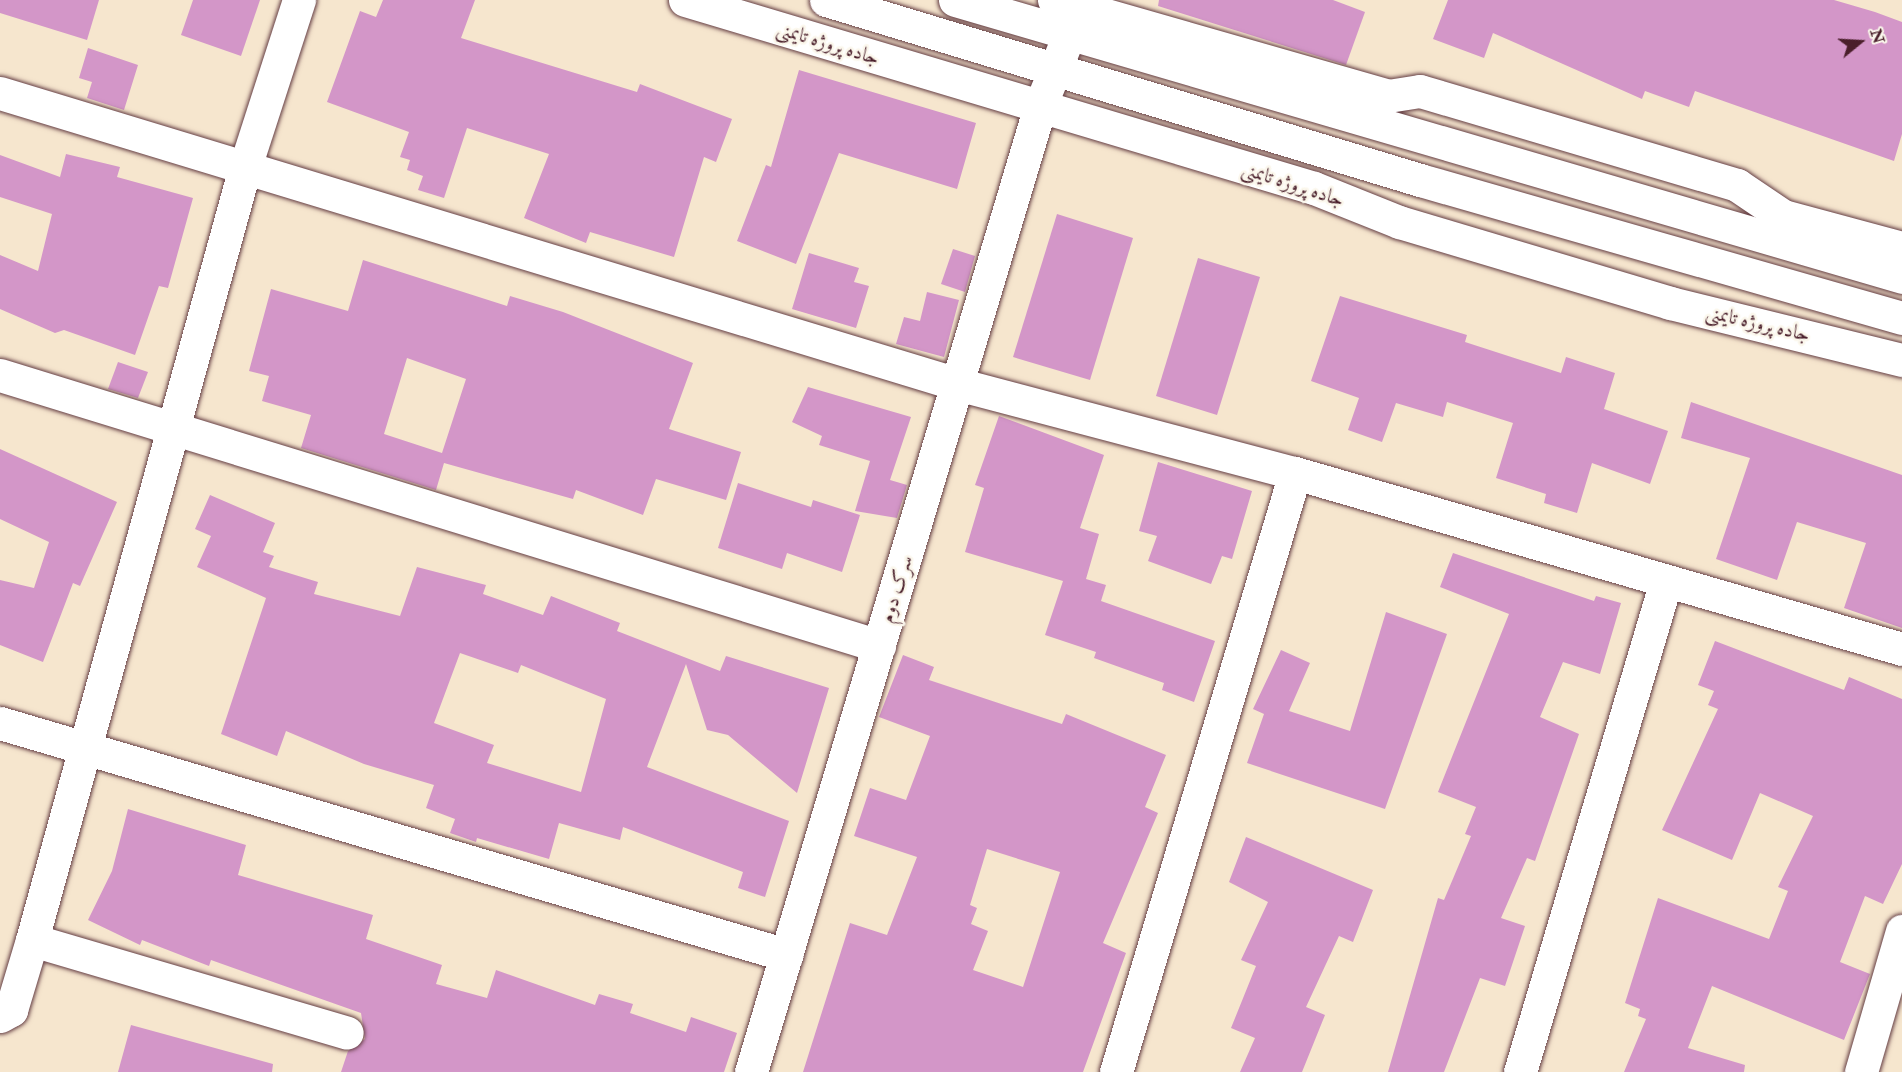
<!DOCTYPE html>
<meta charset="utf-8">
<style>
body{margin:0}
#map{position:relative;width:1902px;height:1072px;overflow:hidden;background:#f6e6ce;font-family:"IM FELL Double Pica",Amiri,serif}
div>[style]{position:absolute}
.building>*{inset:0;background:#d396c8}
.roads{filter:drop-shadow(0 0 2px #643d43) drop-shadow(0 0 2px #643d43)}
.street>*{height:33px;margin:-16.5px;padding:0 16.5px;transform-origin:16.5px;border-radius:16.5px;background:#fff}
.secondary>*{height:33px;margin:-16.5px;padding:0 16.5px;transform-origin:16.5px;border-radius:16.5px;background:#fff}
span{translate:-50% -50%;white-space:nowrap;text-align:center;line-height:1.15;-webkit-text-stroke:5px #fbf7ec;paint-order:stroke}
.street-label{font-size:20px;color:#4a1f2b}
.north{position:absolute;left:1830px;top:12px;width:60px;height:60px;-webkit-text-stroke:4px #fbf7ec;paint-order:stroke;rotate:72deg;font-size:16px;font-weight:700;line-height:24px;text-align:center;color:#4a1f2b}
.north::after{content:'';display:block;margin:auto;width:21px;height:27px;background:#4a1f2b;clip-path:polygon(50% 0,100% 100%,50% 72%,0 100%)}
</style>
<div id="map">
<div class="building">
<i style="clip-path:polygon(0 0,99px 0,87px 40px,0 13px)"></i>
<i style="clip-path:polygon(193px 0,260px 0,241px 56px,181px 35px)"></i>
<i style="clip-path:polygon(383px 0,475px 0,461px 38px,637px 92px,640px 84px,732px 119px,716px 162px,704px 157px,674px 257px,590px 232px,586px 243px,524px 218px,549px 154px,467px 128px,444px 198px,418px 190px,423px 176px,407px 170px,410px 160px,400px 157px,409px 132px,327px 102px,360px 11px,376px 17px)"></i>
<i style="clip-path:polygon(1159px 0,1333px 0,1365px 12px,1346px 65px,1158px 6px)"></i>
<i style="clip-path:polygon(1448px 0,1834px 0,1875px 12px,1902px 22px,1902px 134px,1894px 161px,1695px 91px,1689px 107px,1645px 91px,1642px 99px,1493px 33px,1484px 58px,1433px 39px)"></i>
<i style="clip-path:polygon(88px 48px,138px 65px,124px 110px,87px 98px,92px 82px,79px 78px)"></i>
<i style="clip-path:polygon(799px 70px,976px 123px,957px 189px,839px 153px,796px 264px,737px 241px,766px 165px,771px 167px)"></i>
<i style="clip-path:polygon(66px 154px,120px 167px,117px 177px,193px 198px,168px 288px,159px 286px,135px 355px,64px 330px,55px 333px,0 309px,0 255px,38px 271px,52px 214px,0 197px,0 155px,60px 177px)"></i>
<i style="clip-path:polygon(1057px 214px,1133px 238px,1090px 380px,1013px 357px)"></i>
<i style="clip-path:polygon(953px 249px,975px 256px,965px 292px,941px 284px)"></i>
<i style="clip-path:polygon(809px 253px,859px 268px,854px 282px,869px 286px,856px 328px,792px 309px)"></i>
<i style="clip-path:polygon(1198px 258px,1260px 277px,1217px 415px,1156px 396px)"></i>
<i style="clip-path:polygon(evenodd,363px 260px,507px 306px,510px 296px,563px 312px,693px 363px,669px 429px,741px 452px,726px 500px,656px 479px,643px 515px,576px 490px,573px 499px,444px 463px,436px 490px,301px 448px,311px 415px,262px 401px,269px 376px,249px 371px,271px 289px,348px 311px,363px 260px,407px 358px,466px 379px,442px 453px,384px 434px,407px 358px)"></i>
<i style="clip-path:polygon(927px 292px,959px 300px,944px 357px,896px 344px,904px 317px,920px 321px)"></i>
<i style="clip-path:polygon(1340px 296px,1467px 335px,1465px 342px,1561px 373px,1566px 357px,1615px 373px,1604px 409px,1668px 431px,1650px 484px,1592px 463px,1577px 513px,1544px 503px,1546px 494px,1496px 478px,1513px 423px,1447px 402px,1443px 417px,1396px 403px,1382px 442px,1348px 430px,1359px 398px,1311px 381px)"></i>
<i style="clip-path:polygon(118px 362px,148px 372px,138px 398px,108px 389px)"></i>
<i style="clip-path:polygon(808px 387px,911px 417px,890px 480px,907px 485px,897px 518px,855px 511px,870px 461px,819px 445px,822px 436px,792px 422px)"></i>
<i style="clip-path:polygon(1691px 402px,1902px 475px,1902px 628px,1844px 608px,1866px 543px,1797px 522px,1777px 580px,1716px 559px,1750px 458px,1681px 438px)"></i>
<i style="clip-path:polygon(999px 416px,1104px 455px,1080px 528px,1099px 534px,1086px 579px,1106px 585px,1101px 601px,1215px 641px,1194px 702px,1162px 690px,1164px 683px,1094px 658px,1096px 652px,1045px 635px,1063px 581px,965px 552px,984px 488px,975px 485px)"></i>
<i style="clip-path:polygon(0 449px,117px 502px,80px 586px,73px 583px,43px 662px,0 645px,0 580px,34px 588px,49px 542px,0 519px)"></i>
<i style="clip-path:polygon(1158px 462px,1252px 491px,1232px 559px,1222px 556px,1211px 584px,1148px 561px,1157px 536px,1139px 531px)"></i>
<i style="clip-path:polygon(738px 483px,811px 507px,813px 500px,860px 515px,842px 572px,787px 553px,782px 569px,718px 548px)"></i>
<i style="clip-path:polygon(evenodd,210px 495px,275px 523px,263px 552px,274px 556px,269px 567px,318px 582px,314px 594px,400px 616px,417px 567px,486px 585px,483px 594px,543px 615px,551px 596px,620px 623px,617px 631px,720px 671px,726px 656px,829px 688px,797px 793px,728px 735px,707px 730px,686px 664px,647px 767px,789px 821px,765px 897px,738px 888px,743px 872px,623px 827px,620px 840px,559px 823px,549px 859px,477px 838px,476px 842px,450px 833px,455px 819px,426px 808px,434px 785px,364px 764px,286px 731px,277px 756px,221px 734px,266px 598px,197px 567px,211px 536px,195px 529px,210px 495px,460px 653px,518px 673px,521px 665px,606px 699px,581px 792px,487px 763px,494px 745px,434px 723px,460px 653px)"></i>
<i style="clip-path:polygon(1453px 553px,1594px 601px,1596px 596px,1621px 603px,1600px 674px,1563px 662px,1540px 717px,1579px 734px,1535px 861px,1527px 858px,1501px 918px,1525px 926px,1505px 986px,1480px 978px,1444px 1072px,1388px 1072px,1438px 898px,1444px 900px,1471px 836px,1465px 834px,1476px 807px,1438px 792px,1509px 614px,1440px 587px)"></i>
<i style="clip-path:polygon(1386px 612px,1447px 634px,1385px 809px,1247px 763px,1264px 714px,1253px 709px,1281px 650px,1310px 663px,1289px 711px,1350px 731px)"></i>
<i style="clip-path:polygon(1715px 641px,1844px 690px,1849px 677px,1902px 699px,1902px 864px,1883px 904px,1865px 896px,1840px 962px,1870px 974px,1844px 1040px,1712px 986px,1688px 1048px,1745px 1065px,1744px 1072px,1624px 1072px,1646px 1019px,1638px 1016px,1640px 1009px,1625px 1003px,1658px 898px,1769px 939px,1788px 891px,1778px 887px,1813px 816px,1760px 793px,1732px 860px,1662px 830px,1718px 709px,1708px 705px,1714px 691px,1698px 685px)"></i>
<i style="clip-path:polygon(evenodd,903px 655px,934px 667px,929px 680px,1062px 724px,1066px 714px,1166px 755px,1145px 807px,1158px 813px,1103px 943px,1126px 953px,1083px 1072px,803px 1072px,850px 923px,887px 935px,917px 857px,854px 836px,870px 788px,906px 800px,930px 736px,879px 717px,903px 655px,987px 849px,1060px 872px,1023px 987px,973px 970px,988px 931px,971px 924px,977px 908px,970px 905px,987px 849px)"></i>
<i style="clip-path:polygon(128px 809px,246px 845px,238px 875px,373px 915px,366px 939px,442px 965px,436px 984px,487px 998px,496px 970px,595px 1005px,599px 994px,633px 1004px,630px 1013px,686px 1032px,691px 1017px,737px 1033px,724px 1072px,341px 1072px,348px 1051px,365px 1039px,361px 1013px,211px 960px,209px 966px,142px 940px,140px 945px,88px 920px,112px 871px)"></i>
<i style="clip-path:polygon(1246px 837px,1373px 890px,1353px 942px,1339px 936px,1306px 1007px,1325px 1015px,1302px 1072px,1240px 1072px,1255px 1038px,1231px 1028px,1256px 966px,1241px 960px,1268px 902px,1229px 882px)"></i>
<i style="clip-path:polygon(131px 1025px,273px 1064px,272px 1072px,118px 1072px)"></i>
</div>
<div class="roads">
<div class="street">
<i style="left:0;top:93px;width:1000px;rotate:16.91deg"></i>
<i style="left:957px;top:384px;width:350px;rotate:14.8deg"></i>
<i style="left:1295px;top:473px;width:632px;rotate:16.17deg"></i>
<i style="left:0;top:375px;width:920px;rotate:17.13deg"></i>
<i style="left:0;top:723px;width:820px;rotate:16.44deg"></i>
<i style="left:32px;top:940px;width:328px;rotate:16.4deg"></i>
<i style="left:0;top:1016px;width:13px;rotate:-29deg"></i>
<i style="left:11px;top:1010px;width:73px;rotate:-73.3deg"></i>
<i style="left:32px;top:940px;width:802px;rotate:-74.59deg"></i>
<i style="left:245px;top:167px;width:176px;rotate:-72.1deg"></i>
<i style="left:751px;top:1072px;width:1008px;rotate:-73.34deg"></i>
<i style="left:1040px;top:106px;width:106px;rotate:-67.8deg"></i>
<i style="left:1116px;top:1072px;width:625px;rotate:-73.36deg"></i>
<i style="left:1520px;top:1072px;width:512px;rotate:-73.44deg"></i>
<i style="left:1861px;top:1072px;width:147px;rotate:-73.8deg"></i>
</div>
<div class="secondary">
<i style="left:685px;top:0;width:656px;rotate:16.64deg"></i>
<i style="left:1314px;top:188px;width:92px;rotate:21.8deg"></i>
<i style="left:1399px;top:222px;width:283px;rotate:16.6deg"></i>
<i style="left:1670px;top:303px;width:239px;rotate:13.8deg"></i>
<i style="left:826px;top:0;width:621px;rotate:16.86deg"></i>
<i style="left:1420px;top:180px;width:501px;rotate:15.98deg"></i>
<i style="left:955px;top:0;width:987px;rotate:16.3deg"></i>
<i style="left:1054px;top:0;width:348px;rotate:16deg"></i>
<i style="left:1388px;top:96px;width:32px;rotate:-9deg"></i>
<i style="left:1420px;top:91px;width:331px;rotate:16.5deg"></i>
<i style="left:1737px;top:185px;width:55px;rotate:34deg"></i>
<i style="left:1783px;top:216px;width:123px;rotate:15.1deg"></i>
</div>
</div>
<div class="street-label">
<span style="left:828px;top:43px;rotate:17deg">جاده پروژه تایمنی</span>
<span style="left:1293px;top:184px;rotate:18deg">جاده پروژه تایمنی</span>
<span style="left:1758px;top:323px;rotate:13deg">جاده پروژه تایمنی</span>
<span style="left:896px;top:589px;rotate:-73deg">سرک دوم</span>
</div>
<div class="north">N</div>
</div>
